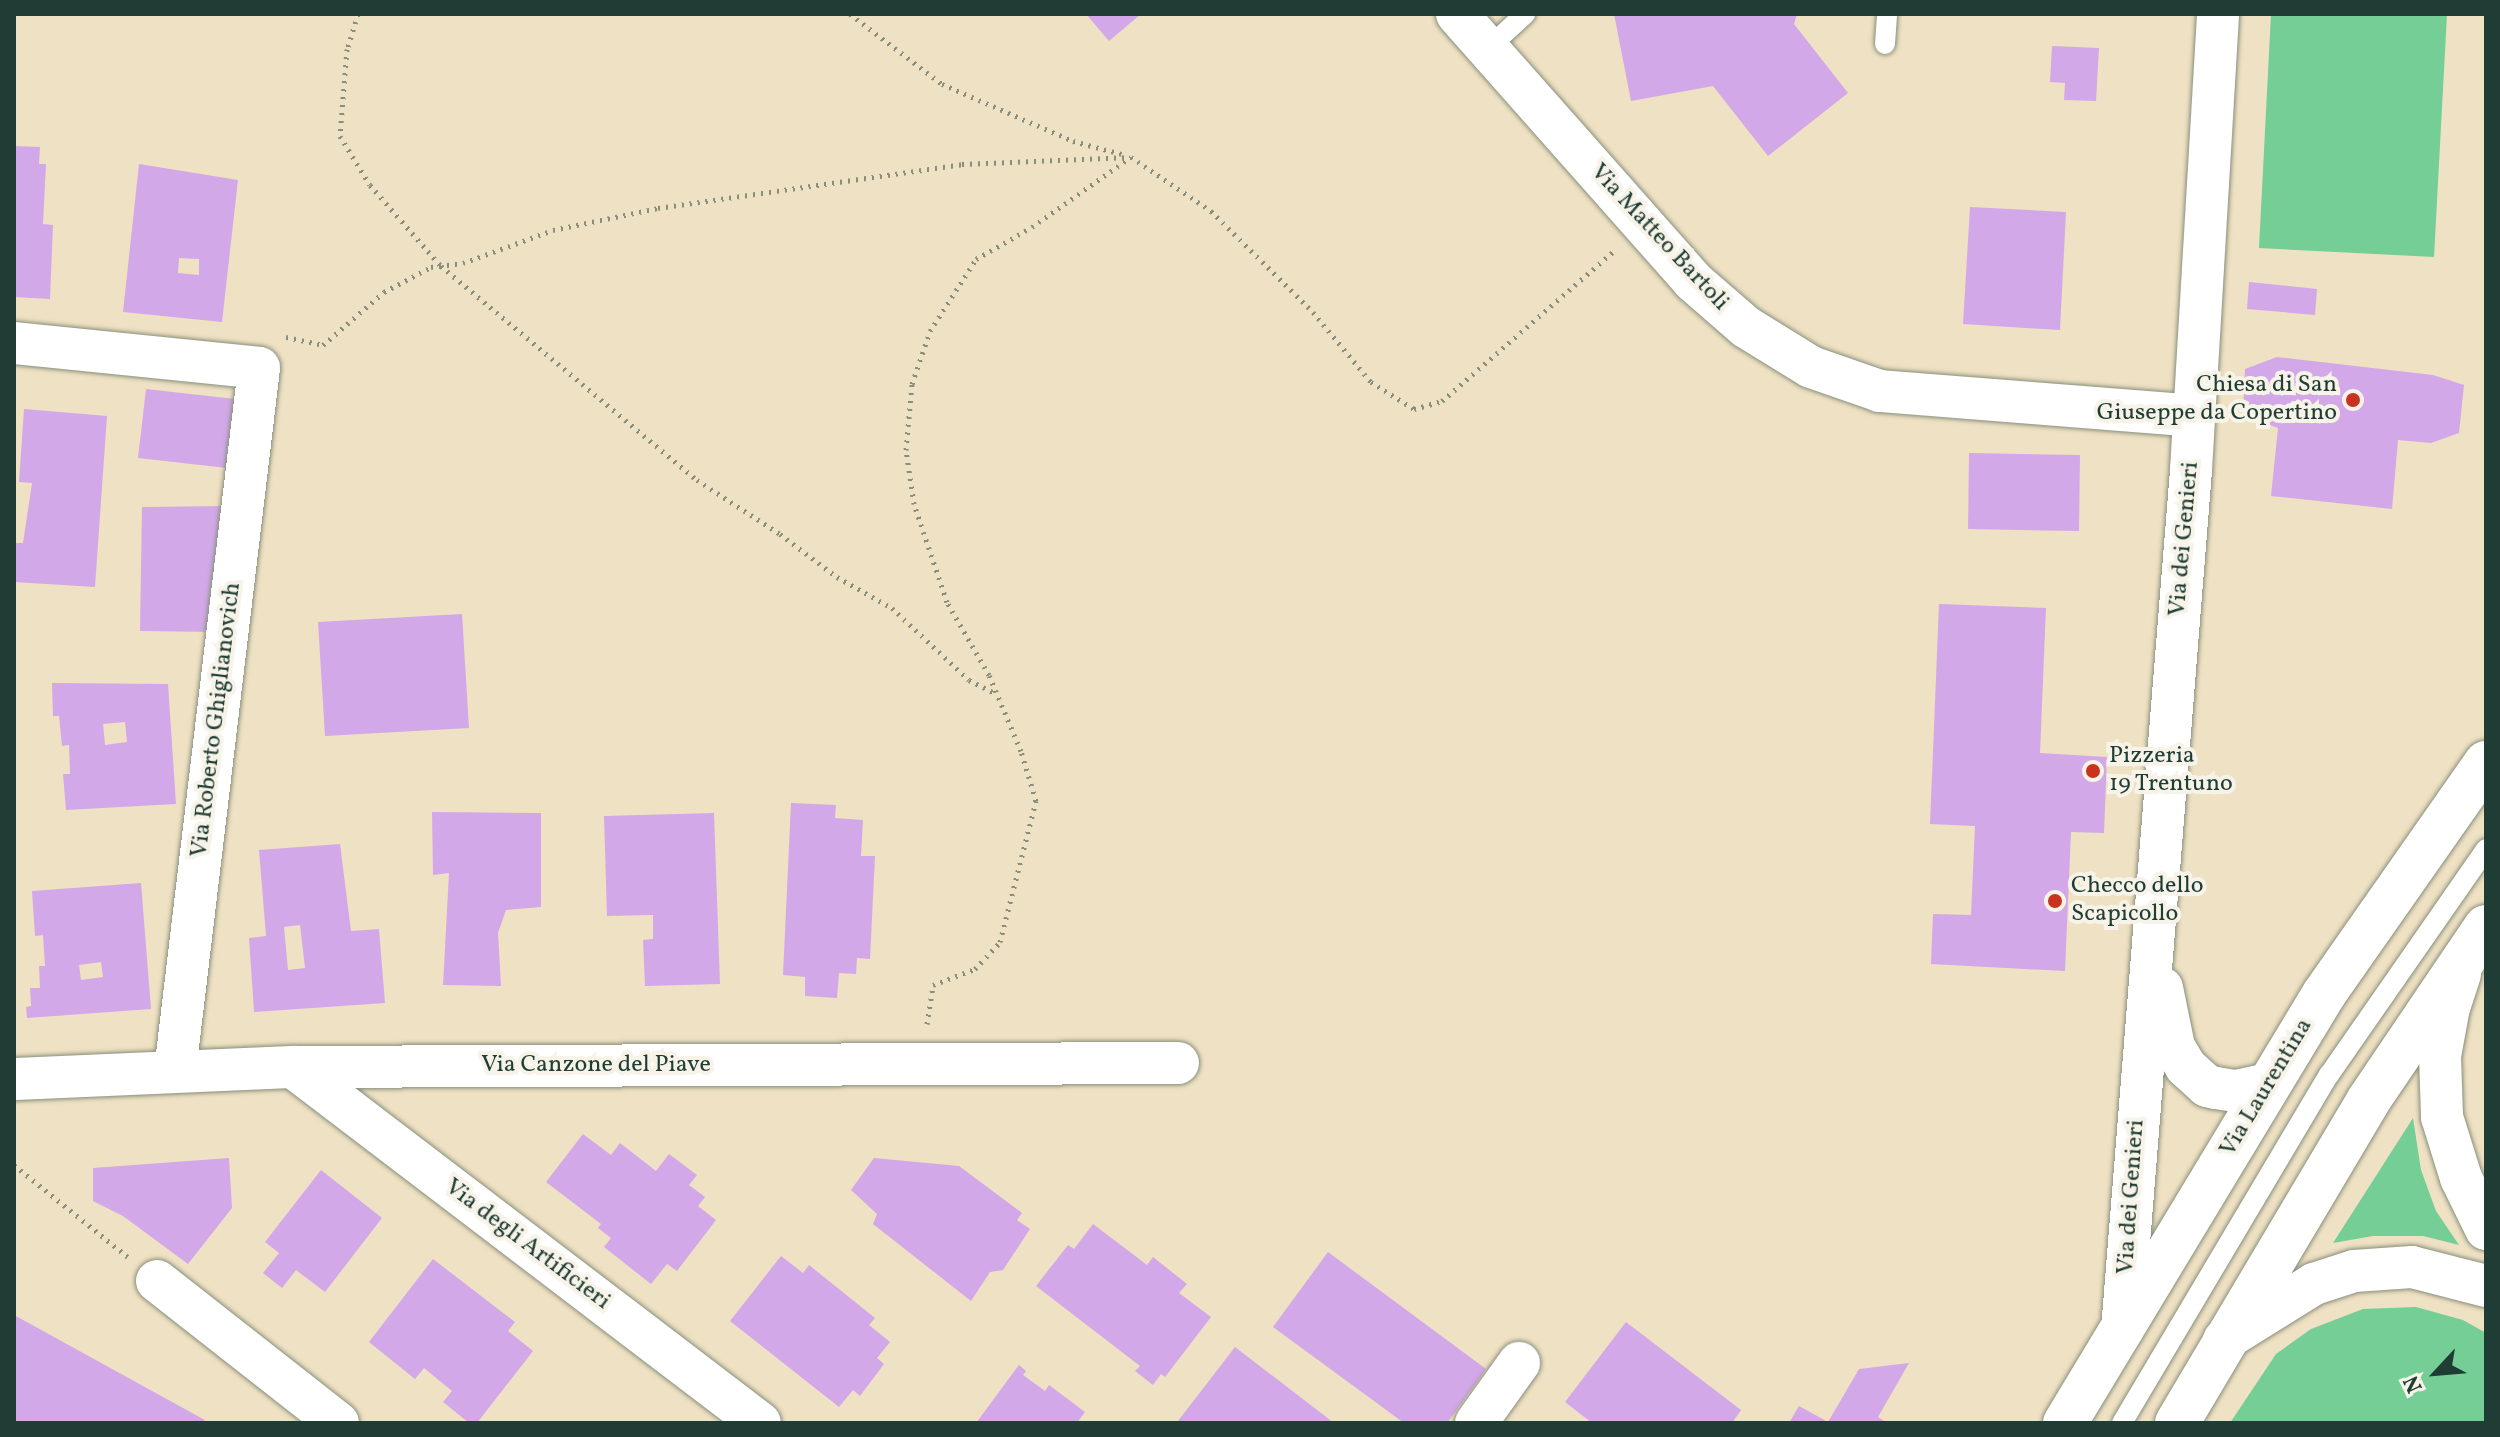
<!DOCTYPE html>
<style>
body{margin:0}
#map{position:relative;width:2500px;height:1437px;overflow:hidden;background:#efe1c3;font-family:Vollkorn,serif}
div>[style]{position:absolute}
.green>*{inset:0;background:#74ce95}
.building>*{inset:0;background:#d2a8e8}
.path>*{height:5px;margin-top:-2.5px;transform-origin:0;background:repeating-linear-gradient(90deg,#878f7c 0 2px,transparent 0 8px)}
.roads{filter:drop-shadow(0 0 2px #878f7c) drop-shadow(0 0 2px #878f7c)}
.lane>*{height:20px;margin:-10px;padding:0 10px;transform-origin:10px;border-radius:10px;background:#fff}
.street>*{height:42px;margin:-21px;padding:0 21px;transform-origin:21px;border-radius:21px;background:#fff}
.secondary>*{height:44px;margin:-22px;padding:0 22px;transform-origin:22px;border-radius:22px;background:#fff}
.dots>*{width:22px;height:22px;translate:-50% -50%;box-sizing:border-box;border:4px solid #f7f3e8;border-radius:50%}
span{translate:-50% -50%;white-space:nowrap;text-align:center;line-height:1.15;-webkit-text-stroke:8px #f7f3e8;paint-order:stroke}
.street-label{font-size:24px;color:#1f3d34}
.poi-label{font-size:24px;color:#1f3d34}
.right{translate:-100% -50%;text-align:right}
.left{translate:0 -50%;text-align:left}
.frame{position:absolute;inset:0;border:16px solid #1f3d34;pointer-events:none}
.north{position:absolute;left:2396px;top:1333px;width:80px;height:80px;-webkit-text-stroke:6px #f7f3e8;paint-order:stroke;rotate:244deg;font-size:22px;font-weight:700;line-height:32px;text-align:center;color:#1f3d34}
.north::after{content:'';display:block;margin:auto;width:28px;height:36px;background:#1f3d34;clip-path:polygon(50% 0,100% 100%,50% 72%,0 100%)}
</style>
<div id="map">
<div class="green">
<i style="clip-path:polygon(2271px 14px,2447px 14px,2434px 257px,2259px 248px)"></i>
<i style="clip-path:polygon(2413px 1118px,2421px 1170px,2436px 1211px,2459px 1245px,2423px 1236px,2373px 1236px,2333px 1243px)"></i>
<i style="clip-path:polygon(2416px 1307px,2463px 1320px,2486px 1333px,2486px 1423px,2230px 1423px,2276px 1354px,2311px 1329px,2363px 1309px)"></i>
</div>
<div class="building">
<i style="clip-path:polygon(1086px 14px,1141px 14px,1109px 41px)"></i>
<i style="clip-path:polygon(1614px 14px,1797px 14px,1794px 24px,1848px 93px,1768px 156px,1713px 86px,1631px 101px)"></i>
<i style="clip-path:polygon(2052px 46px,2099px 48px,2096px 101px,2064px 100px,2065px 83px,2050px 82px)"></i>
<i style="clip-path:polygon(14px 146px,40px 147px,39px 164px,46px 164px,43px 224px,53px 225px,50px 299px,14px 297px)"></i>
<i style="clip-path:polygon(evenodd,139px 164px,238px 180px,222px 322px,123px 312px,139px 164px,179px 258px,199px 259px,199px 275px,178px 273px,179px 258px)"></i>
<i style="clip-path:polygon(1970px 207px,2066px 212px,2060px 330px,1963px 324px)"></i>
<i style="clip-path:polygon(2249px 282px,2317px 289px,2315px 315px,2247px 309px)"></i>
<i style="clip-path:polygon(2277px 357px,2433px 375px,2464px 385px,2459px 433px,2431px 443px,2398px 440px,2392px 509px,2271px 496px,2278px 428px,2243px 415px,2245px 369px)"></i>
<i style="clip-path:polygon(146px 389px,235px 399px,227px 468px,138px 458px)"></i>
<i style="clip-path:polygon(24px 409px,107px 416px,95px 587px,14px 582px,14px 543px,23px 543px,32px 483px,19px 482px)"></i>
<i style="clip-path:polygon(1969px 453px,2080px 455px,2079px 531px,1968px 529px)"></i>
<i style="clip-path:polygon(230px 506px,218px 632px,140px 631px,142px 507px)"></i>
<i style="clip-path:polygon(1939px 604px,2046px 608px,2040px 753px,2107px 757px,2104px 833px,2071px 832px,2065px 971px,1931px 964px,1933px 914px,1971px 915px,1975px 826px,1930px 824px)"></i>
<i style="clip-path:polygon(462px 614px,469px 728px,325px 736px,318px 622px)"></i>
<i style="clip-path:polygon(evenodd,52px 683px,168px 684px,176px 804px,66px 810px,63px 774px,70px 774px,69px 745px,62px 746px,59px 716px,53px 716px,52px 683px,125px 722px,127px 742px,105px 745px,103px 724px,125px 722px)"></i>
<i style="clip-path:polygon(791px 803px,836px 805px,835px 818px,863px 820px,861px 856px,875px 856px,870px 959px,857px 958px,856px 974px,839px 973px,837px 998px,805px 996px,805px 977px,783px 975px)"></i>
<i style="clip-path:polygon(432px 812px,541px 813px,541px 907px,506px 910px,498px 933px,501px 986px,443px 985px,449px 873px,433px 875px)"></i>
<i style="clip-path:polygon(714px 813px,720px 984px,645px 986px,643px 940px,653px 939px,653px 915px,607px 916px,604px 816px)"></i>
<i style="clip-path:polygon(evenodd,340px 844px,351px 931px,379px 929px,385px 1003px,254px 1012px,249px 938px,266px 936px,259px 850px,340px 844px,300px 925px,305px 968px,288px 970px,284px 927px,300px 925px)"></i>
<i style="clip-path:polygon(evenodd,141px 883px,151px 1009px,27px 1018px,26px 1007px,31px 1006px,30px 988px,40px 988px,39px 966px,45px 966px,43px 935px,35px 936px,32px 891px,141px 883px,101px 962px,103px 977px,81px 980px,79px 965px,101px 962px)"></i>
<i style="clip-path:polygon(583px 1134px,611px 1155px,620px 1143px,656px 1171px,669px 1154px,697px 1175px,689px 1185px,705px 1197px,698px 1206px,716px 1220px,677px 1271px,667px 1264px,651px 1284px,604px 1247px,611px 1238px,598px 1228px,601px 1224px,546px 1182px)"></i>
<i style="clip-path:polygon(229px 1158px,232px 1208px,188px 1264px,123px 1216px,93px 1201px,93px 1168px)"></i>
<i style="clip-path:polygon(874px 1158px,959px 1166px,1022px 1213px,1017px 1220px,1030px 1229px,1003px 1270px,990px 1272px,971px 1301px,873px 1224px,877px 1214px,851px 1190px)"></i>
<i style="clip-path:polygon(321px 1170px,382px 1218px,325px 1292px,296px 1270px,282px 1288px,263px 1273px,279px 1253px,265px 1242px)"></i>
<i style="clip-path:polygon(1093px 1224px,1147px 1265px,1153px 1257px,1187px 1284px,1179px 1293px,1211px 1317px,1165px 1377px,1161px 1374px,1153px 1385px,1135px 1371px,1140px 1366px,1036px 1286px,1068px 1245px,1074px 1249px)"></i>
<i style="clip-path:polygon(1328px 1252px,1486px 1369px,1447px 1423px,1404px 1423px,1273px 1327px)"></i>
<i style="clip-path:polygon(781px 1256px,803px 1273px,809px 1265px,875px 1318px,869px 1325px,890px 1342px,877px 1358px,884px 1364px,860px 1396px,853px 1390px,839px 1407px,730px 1321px)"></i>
<i style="clip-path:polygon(433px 1259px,515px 1322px,508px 1331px,533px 1351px,477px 1423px,469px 1423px,443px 1402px,452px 1391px,424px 1368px,415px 1379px,369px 1342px)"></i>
<i style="clip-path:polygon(14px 1315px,203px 1419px,208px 1423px,14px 1423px)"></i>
<i style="clip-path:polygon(1626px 1322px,1741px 1410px,1732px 1423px,1592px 1423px,1565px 1402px)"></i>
<i style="clip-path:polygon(1235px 1347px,1334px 1423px,1181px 1423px,1178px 1421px)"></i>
<i style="clip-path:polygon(1909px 1363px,1878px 1417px,1887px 1423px,1789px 1423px,1799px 1406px,1828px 1422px,1859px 1369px)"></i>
<i style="clip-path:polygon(1019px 1365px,1026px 1371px,1023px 1375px,1045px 1391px,1049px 1385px,1085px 1412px,1077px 1423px,976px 1423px)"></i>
</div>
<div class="path">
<i style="left:358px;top:14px;width:37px;rotate:107deg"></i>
<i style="left:347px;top:49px;width:87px;rotate:94.6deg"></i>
<i style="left:340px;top:136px;width:57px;rotate:58.5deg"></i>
<i style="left:370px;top:185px;width:108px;rotate:48.8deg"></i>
<i style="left:441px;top:266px;width:334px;rotate:39.9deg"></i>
<i style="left:697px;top:480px;width:99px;rotate:33deg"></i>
<i style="left:780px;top:534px;width:71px;rotate:37deg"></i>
<i style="left:837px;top:577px;width:63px;rotate:29.4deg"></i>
<i style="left:892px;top:608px;width:105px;rotate:43.1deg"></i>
<i style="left:969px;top:680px;width:30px;rotate:27deg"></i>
<i style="left:850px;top:14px;width:116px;rotate:37.3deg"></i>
<i style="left:942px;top:84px;width:143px;rotate:23.5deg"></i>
<i style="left:1073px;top:141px;width:51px;rotate:14.9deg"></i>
<i style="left:286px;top:337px;width:38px;rotate:12deg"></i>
<i style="left:323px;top:345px;width:81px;rotate:-41deg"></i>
<i style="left:384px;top:292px;width:53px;rotate:-28deg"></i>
<i style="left:431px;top:267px;width:32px;rotate:-7deg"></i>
<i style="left:463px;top:263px;width:96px;rotate:-20.1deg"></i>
<i style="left:553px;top:230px;width:107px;rotate:-11.8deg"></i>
<i style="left:658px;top:208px;width:307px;rotate:-8.2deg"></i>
<i style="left:962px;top:164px;width:168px;rotate:-2.4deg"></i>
<i style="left:927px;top:1024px;width:39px;rotate:-81deg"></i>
<i style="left:933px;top:985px;width:45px;rotate:-20.9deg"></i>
<i style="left:975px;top:969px;width:37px;rotate:-47deg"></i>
<i style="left:1000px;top:942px;width:146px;rotate:-75.7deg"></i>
<i style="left:1036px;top:801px;width:52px;rotate:-106.7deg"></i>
<i style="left:1021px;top:751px;width:82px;rotate:-112.8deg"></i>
<i style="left:989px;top:675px;width:84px;rotate:-119.9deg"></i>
<i style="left:947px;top:602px;width:103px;rotate:-108.6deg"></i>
<i style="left:914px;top:504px;width:55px;rotate:-98.4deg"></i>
<i style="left:906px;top:450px;width:66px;rotate:-84.8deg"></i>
<i style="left:912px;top:384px;width:56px;rotate:-71.2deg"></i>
<i style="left:930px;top:331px;width:85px;rotate:-57.4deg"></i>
<i style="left:976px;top:259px;width:64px;rotate:-29.7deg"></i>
<i style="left:1032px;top:227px;width:121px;rotate:-35.3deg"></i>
<i style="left:1131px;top:157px;width:97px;rotate:34deg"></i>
<i style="left:1211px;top:211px;width:144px;rotate:44.7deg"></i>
<i style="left:1313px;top:312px;width:91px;rotate:50.4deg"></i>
<i style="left:1371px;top:382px;width:51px;rotate:32.1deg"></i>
<i style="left:1414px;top:409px;width:29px;rotate:-16deg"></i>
<i style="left:1442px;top:401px;width:230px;rotate:-41.1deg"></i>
<i style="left:14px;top:1165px;width:146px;rotate:38.9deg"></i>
</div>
<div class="roads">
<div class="lane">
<i style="left:1885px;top:44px;width:30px;rotate:-86deg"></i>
<i style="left:1487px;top:49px;width:52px;rotate:-42.6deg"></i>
<i style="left:2122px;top:1423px;width:405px;rotate:-59.3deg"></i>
<i style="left:2329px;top:1075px;width:275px;rotate:-55.2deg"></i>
</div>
<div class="street">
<i style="left:1457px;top:14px;width:356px;rotate:48.5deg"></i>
<i style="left:1693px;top:281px;width:70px;rotate:41deg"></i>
<i style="left:1746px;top:327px;width:76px;rotate:31.6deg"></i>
<i style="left:1811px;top:367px;width:73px;rotate:19.2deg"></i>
<i style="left:1880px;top:391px;width:316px;rotate:4.5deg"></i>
<i style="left:14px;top:343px;width:246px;rotate:5.8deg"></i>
<i style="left:259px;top:368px;width:708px;rotate:96.81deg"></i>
<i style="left:2460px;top:974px;width:35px;rotate:108deg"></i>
<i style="left:2449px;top:1007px;width:50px;rotate:100.4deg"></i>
<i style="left:2440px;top:1056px;width:61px;rotate:88.1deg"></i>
<i style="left:2442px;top:1117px;width:64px;rotate:72.7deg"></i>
<i style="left:2461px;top:1178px;width:57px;rotate:63.9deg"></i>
<i style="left:2162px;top:988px;width:60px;rotate:78.5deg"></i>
<i style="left:2174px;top:1047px;width:23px;rotate:59deg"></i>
<i style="left:2186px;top:1067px;width:28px;rotate:42deg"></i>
<i style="left:2207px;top:1086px;width:9px;rotate:13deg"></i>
<i style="left:2216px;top:1088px;width:20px;rotate:9deg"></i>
<i style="left:2236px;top:1091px;width:33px;rotate:-12deg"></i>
<i style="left:293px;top:1067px;width:587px;rotate:37.32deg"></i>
<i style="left:14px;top:1079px;width:279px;rotate:-2.5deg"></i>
<i style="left:293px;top:1067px;width:885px;rotate:-0.26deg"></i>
<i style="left:157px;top:1281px;width:230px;rotate:38.1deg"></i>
<i style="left:2122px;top:1330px;width:863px;rotate:-85.41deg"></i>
<i style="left:2191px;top:470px;width:457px;rotate:-86.6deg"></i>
<i style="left:2224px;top:1340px;width:106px;rotate:-31.9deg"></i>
<i style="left:2314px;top:1284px;width:42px;rotate:-18deg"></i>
<i style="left:2354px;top:1271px;width:58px;rotate:-3.9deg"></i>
<i style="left:2412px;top:1267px;width:76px;rotate:14.4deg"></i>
<i style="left:1476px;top:1423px;width:74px;rotate:-54.4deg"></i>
</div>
<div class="secondary">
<i style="left:2065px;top:1423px;width:501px;rotate:-58.88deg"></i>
<i style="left:2324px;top:994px;width:282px;rotate:-55deg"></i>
<i style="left:2177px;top:1423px;width:374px;rotate:-59.3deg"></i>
<i style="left:2368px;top:1101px;width:210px;rotate:-55.9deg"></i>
</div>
</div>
<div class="dots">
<i style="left:2353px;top:400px;background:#c8321e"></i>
<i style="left:2093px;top:771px;background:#c8321e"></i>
<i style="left:2055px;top:901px;background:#c8321e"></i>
</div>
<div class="street-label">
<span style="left:1659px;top:238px;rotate:47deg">Via Matteo Bartoli</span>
<span style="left:2185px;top:539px;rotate:-85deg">Via dei Genieri</span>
<span style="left:217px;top:720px;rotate:-83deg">Via Roberto Ghiglianovich</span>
<span style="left:596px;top:1066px">Via Canzone del Piave</span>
<span style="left:2267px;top:1088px;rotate:-59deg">Via Laurentina</span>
<span style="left:2132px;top:1197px;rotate:-86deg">Via dei Genieri</span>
<span style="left:527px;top:1245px;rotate:37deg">Via degli Artificieri</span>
</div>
<div class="poi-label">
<span class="right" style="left:2337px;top:400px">Chiesa di San<br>Giuseppe da Copertino</span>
<span class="left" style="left:2109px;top:771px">Pizzeria<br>19 Trentuno</span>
<span class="left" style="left:2071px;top:901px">Checco dello<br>Scapicollo</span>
</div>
<div class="frame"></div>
<div class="north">N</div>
</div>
